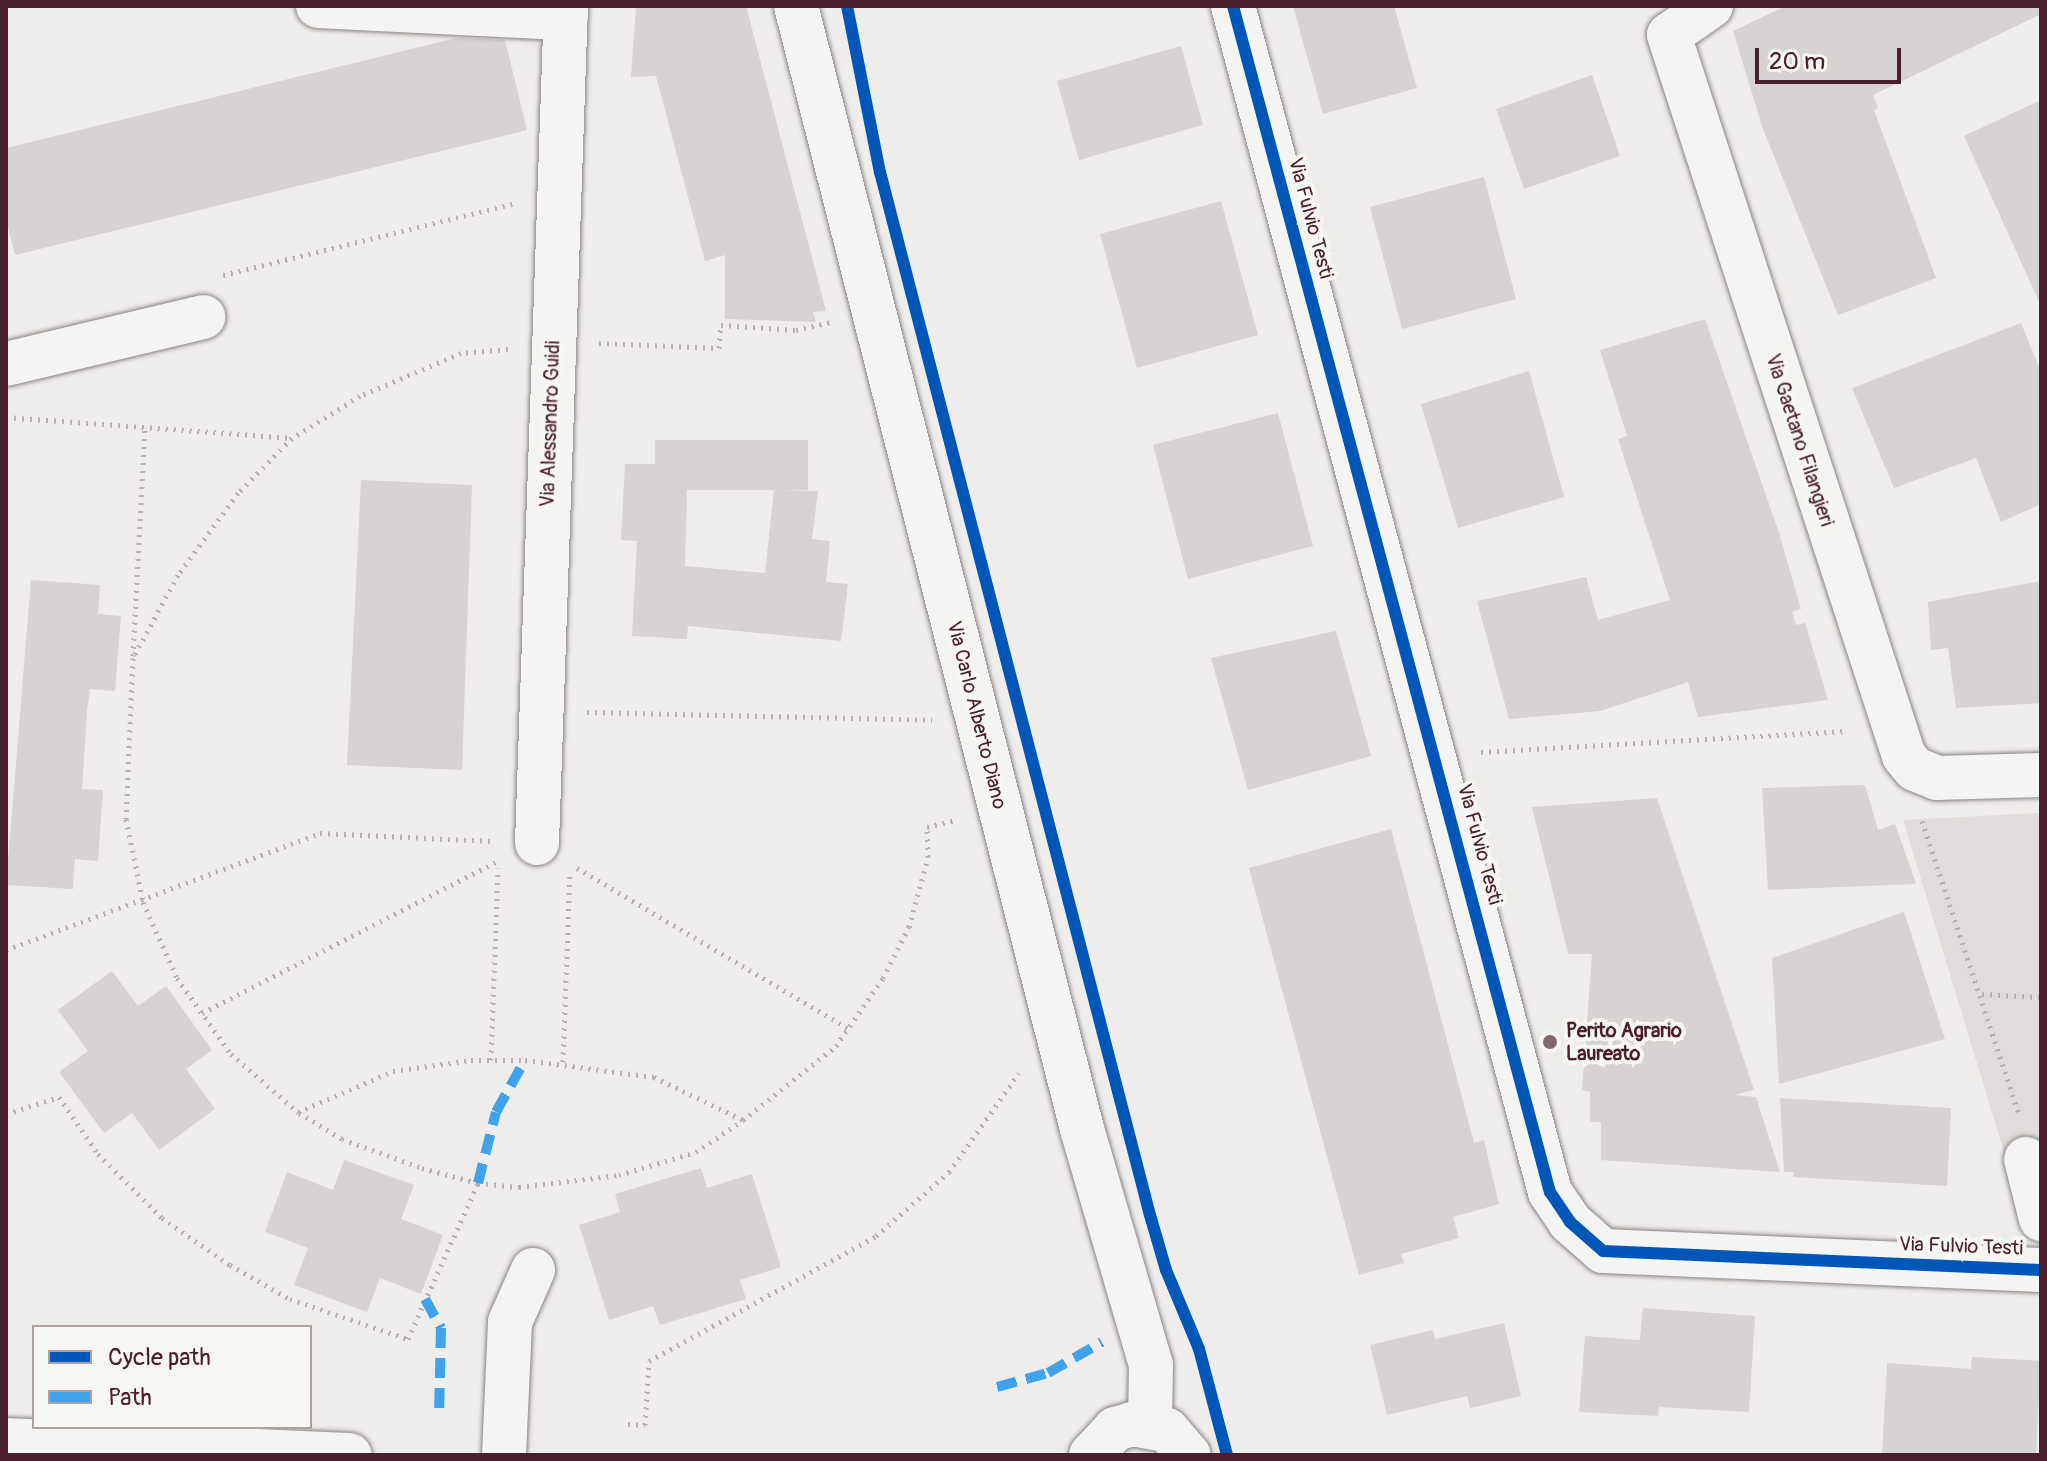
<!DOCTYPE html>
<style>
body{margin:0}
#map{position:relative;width:2047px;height:1461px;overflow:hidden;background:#eeedeb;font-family:Pangolin,sans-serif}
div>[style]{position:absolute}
.green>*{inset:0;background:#e1dcdb}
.building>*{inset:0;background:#d6d3d2}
.path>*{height:5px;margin-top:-2.5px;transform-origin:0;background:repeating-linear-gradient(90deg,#b5b1b0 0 2px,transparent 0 8px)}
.roads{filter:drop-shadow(0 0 2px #8c8385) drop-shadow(0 0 2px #8c8385)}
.minor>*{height:44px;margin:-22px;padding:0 22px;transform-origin:22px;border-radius:22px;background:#f4f4f2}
.major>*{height:44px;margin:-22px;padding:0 22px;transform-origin:22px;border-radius:22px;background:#f4f4f2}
.quiet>*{height:10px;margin-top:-5px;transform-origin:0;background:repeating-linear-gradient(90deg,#40a2eb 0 20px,transparent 0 30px)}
.cycleway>*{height:12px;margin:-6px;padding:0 6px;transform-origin:6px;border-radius:6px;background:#0057b8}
.dots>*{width:22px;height:22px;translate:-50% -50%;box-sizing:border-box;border:4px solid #f6f6f2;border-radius:50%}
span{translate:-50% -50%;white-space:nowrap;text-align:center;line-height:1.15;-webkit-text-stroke:8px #f6f6f2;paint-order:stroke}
.street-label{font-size:20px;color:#4a1f2b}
.poi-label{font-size:20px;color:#4a1f2b;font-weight:700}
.left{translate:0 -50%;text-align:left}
.frame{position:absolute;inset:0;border:8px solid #4a1f2b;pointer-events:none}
.legend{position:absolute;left:32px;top:1325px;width:280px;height:104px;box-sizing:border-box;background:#f6f6f2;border:2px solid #b1a0a2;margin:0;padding:10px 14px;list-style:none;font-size:24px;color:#4a1f2b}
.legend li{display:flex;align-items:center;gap:16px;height:40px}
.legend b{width:40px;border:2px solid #b1a0a2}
.scale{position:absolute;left:1755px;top:48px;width:146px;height:36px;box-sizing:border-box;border:4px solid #4a1f2b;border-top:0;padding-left:10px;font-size:24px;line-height:28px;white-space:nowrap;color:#4a1f2b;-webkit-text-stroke:6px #f6f6f2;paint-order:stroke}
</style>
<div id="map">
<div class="green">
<i style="clip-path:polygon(2041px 813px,2041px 1152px,2004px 1152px,1903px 820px)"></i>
</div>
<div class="building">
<i style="clip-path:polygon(636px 6px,746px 6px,826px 311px,813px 312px,816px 322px,725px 319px,725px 255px,705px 261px,656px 76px,631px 77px)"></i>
<i style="clip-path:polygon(1293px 6px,1394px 6px,1417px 88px,1323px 114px)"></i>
<i style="clip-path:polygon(1786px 6px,2041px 6px,2041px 14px,1873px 95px,1878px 108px,1874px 110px,1936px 278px,1838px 315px,1763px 129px,1733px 31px)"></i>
<i style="clip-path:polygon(456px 38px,505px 40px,527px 130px,15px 255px,6px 219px,6px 148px)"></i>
<i style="clip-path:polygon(1181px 46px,1203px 125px,1079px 160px,1057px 81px)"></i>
<i style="clip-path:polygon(1592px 75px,1620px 156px,1524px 189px,1496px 109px)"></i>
<i style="clip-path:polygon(2041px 100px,2041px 306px,1964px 136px)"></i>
<i style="clip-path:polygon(1484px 177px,1516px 299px,1402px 329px,1370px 207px)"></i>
<i style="clip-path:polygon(1221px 201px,1258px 335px,1137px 368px,1100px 234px)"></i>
<i style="clip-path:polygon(1705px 319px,1779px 533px,1801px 609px,1792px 612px,1796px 625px,1805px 623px,1828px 700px,1698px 717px,1688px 682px,1600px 711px,1509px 719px,1477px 601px,1586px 577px,1598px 620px,1670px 600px,1618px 439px,1627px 436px,1600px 350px)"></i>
<i style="clip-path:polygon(2021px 323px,2041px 372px,2041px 504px,2001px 522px,1976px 458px,1894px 488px,1852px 388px)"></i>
<i style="clip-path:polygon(1529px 371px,1564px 497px,1458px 528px,1421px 404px)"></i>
<i style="clip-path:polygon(1278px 413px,1313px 546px,1188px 579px,1153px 445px)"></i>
<i style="clip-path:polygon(evenodd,655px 440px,808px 440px,808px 490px,774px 490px,818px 491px,812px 539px,830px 541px,826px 582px,848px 584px,841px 641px,688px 626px,687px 639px,632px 636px,637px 541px,621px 540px,625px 464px,655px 464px,655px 440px,687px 490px,774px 490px,765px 573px,685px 566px,687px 490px)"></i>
<i style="clip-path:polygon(361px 480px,472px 485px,462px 770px,347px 765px)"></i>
<i style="clip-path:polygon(31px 580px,100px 585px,98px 614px,121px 616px,115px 691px,90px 689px,87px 711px,82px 789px,103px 790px,98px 861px,75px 859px,73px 889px,6px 885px)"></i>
<i style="clip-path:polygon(2041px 581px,2041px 703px,1956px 708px,1948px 648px,1931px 650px,1928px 602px)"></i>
<i style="clip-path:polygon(1336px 631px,1371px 756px,1248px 790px,1211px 658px)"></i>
<i style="clip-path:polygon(1865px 785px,1878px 830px,1895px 824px,1916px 884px,1768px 890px,1762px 788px)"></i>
<i style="clip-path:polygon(1657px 798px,1754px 1090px,1734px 1095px,1756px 1097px,1780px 1172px,1601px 1160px,1601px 1122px,1590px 1122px,1590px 1092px,1582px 1090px,1592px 954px,1568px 954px,1532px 807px)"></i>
<i style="clip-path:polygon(1391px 829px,1474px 1143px,1484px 1140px,1499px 1204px,1453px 1217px,1459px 1238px,1401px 1254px,1404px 1263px,1359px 1275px,1249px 868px)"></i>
<i style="clip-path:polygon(1904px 912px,1945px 1039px,1779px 1084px,1772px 958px)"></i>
<i style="clip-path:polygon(112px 971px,138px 1006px,166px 986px,212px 1050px,186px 1069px,215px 1109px,159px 1150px,132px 1113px,104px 1133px,59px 1072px,88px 1051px,58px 1010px)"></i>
<i style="clip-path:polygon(1780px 1098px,1951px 1108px,1947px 1186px,1793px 1177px,1794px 1172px,1784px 1172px)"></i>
<i style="clip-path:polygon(344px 1160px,414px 1185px,401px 1219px,443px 1235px,421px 1294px,380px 1278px,367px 1312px,294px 1285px,308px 1248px,265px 1232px,287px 1172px,333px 1190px)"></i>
<i style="clip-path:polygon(701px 1168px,707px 1188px,752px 1174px,781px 1267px,740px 1280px,746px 1299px,660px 1325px,653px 1306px,609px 1320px,579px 1225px,620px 1212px,615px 1194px)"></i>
<i style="clip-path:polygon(1643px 1308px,1755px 1316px,1749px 1412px,1659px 1407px,1658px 1416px,1579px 1412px,1585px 1336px,1640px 1340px)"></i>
<i style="clip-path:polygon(1504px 1323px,1521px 1396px,1470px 1408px,1467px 1396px,1387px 1415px,1370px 1345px,1433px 1330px,1435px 1339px)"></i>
<i style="clip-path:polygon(1972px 1357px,2041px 1361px,2036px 1455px,1882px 1455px,1887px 1363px,1971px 1369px)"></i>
</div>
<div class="path">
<i style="left:223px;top:275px;width:298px;rotate:-13.8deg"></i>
<i style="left:599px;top:343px;width:120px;rotate:2.4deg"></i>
<i style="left:719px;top:348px;width:23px;rotate:-85deg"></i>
<i style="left:721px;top:325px;width:75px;rotate:3.8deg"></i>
<i style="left:796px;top:330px;width:35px;rotate:-13deg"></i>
<i style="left:508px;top:349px;width:47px;rotate:175.1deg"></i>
<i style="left:461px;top:353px;width:110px;rotate:156.9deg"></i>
<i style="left:360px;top:396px;width:80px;rotate:148.3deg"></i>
<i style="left:292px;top:438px;width:77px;rotate:134.5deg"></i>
<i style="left:238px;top:493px;width:102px;rotate:126.2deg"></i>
<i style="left:178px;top:575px;width:94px;rotate:118.5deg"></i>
<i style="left:133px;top:658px;width:161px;rotate:92.5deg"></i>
<i style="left:126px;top:819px;width:85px;rotate:78.4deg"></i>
<i style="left:143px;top:902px;width:83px;rotate:65.9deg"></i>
<i style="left:177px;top:978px;width:93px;rotate:54.6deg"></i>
<i style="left:231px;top:1054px;width:89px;rotate:40.9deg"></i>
<i style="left:298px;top:1112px;width:103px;rotate:-23.3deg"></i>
<i style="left:393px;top:1071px;width:79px;rotate:-8deg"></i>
<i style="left:471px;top:1060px;width:54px"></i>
<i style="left:525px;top:1060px;width:130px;rotate:7.5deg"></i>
<i style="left:654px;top:1077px;width:99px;rotate:25.8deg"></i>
<i style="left:743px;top:1120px;width:119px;rotate:-38.5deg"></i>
<i style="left:836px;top:1046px;width:83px;rotate:-55.3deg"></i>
<i style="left:883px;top:978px;width:57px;rotate:-63deg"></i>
<i style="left:909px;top:927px;width:73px;rotate:-74.8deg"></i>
<i style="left:928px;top:857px;width:30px;rotate:-92deg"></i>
<i style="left:927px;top:827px;width:30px;rotate:-14deg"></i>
<i style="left:6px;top:417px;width:286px;rotate:4.2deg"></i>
<i style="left:133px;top:656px;width:231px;rotate:-87deg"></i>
<i style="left:587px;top:712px;width:345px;rotate:1.3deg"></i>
<i style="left:1481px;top:752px;width:366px;rotate:-3.3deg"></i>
<i style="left:1922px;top:821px;width:310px;rotate:71.7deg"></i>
<i style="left:577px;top:868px;width:315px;rotate:30.6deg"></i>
<i style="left:6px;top:950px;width:335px;rotate:-20.4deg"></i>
<i style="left:320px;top:833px;width:171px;rotate:2.7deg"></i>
<i style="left:1982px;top:994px;width:59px;rotate:2.9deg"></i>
<i style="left:202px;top:1013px;width:331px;rotate:-27.2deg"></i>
<i style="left:491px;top:1060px;width:192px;rotate:-87.9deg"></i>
<i style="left:563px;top:1062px;width:187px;rotate:-87.9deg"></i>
<i style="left:299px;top:1113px;width:50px;rotate:31.2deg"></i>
<i style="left:342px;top:1139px;width:85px;rotate:19.9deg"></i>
<i style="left:422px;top:1168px;width:58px;rotate:15deg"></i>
<i style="left:478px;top:1183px;width:41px;rotate:5.6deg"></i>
<i style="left:519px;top:1187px;width:101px;rotate:-6.8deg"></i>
<i style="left:619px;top:1175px;width:80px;rotate:-16.6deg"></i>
<i style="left:696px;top:1152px;width:57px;rotate:-34.2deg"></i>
<i style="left:6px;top:1114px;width:56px;rotate:-17.8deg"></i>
<i style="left:59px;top:1097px;width:69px;rotate:55.6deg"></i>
<i style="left:98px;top:1154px;width:91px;rotate:45deg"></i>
<i style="left:162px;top:1218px;width:83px;rotate:34.7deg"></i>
<i style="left:230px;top:1265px;width:69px;rotate:29.5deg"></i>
<i style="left:290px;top:1299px;width:125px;rotate:18.7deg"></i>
<i style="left:408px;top:1339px;width:171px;rotate:-65.8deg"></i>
<i style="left:628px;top:1424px;width:17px;rotate:3deg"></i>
<i style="left:645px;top:1425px;width:64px;rotate:-86.4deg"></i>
<i style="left:649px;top:1361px;width:259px;rotate:-28.8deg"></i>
<i style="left:876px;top:1236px;width:97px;rotate:-41.2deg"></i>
<i style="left:949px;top:1172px;width:121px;rotate:-54.7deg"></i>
</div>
<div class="roads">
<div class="minor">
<i style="left:318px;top:6px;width:248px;rotate:2.8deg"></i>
<i style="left:1233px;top:6px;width:1228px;rotate:75.04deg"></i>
<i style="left:1550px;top:1192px;width:36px;rotate:56deg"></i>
<i style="left:1570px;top:1222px;width:44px;rotate:41.3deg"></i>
<i style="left:1603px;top:1251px;width:438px;rotate:2.5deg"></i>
<i style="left:1711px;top:6px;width:51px;rotate:145.4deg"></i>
<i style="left:1669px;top:35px;width:758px;rotate:71.95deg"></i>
<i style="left:1904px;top:756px;width:17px;rotate:50deg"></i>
<i style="left:1915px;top:769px;width:24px;rotate:22deg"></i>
<i style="left:1937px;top:778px;width:104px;rotate:-1.7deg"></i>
<i style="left:6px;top:364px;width:203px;rotate:-13.4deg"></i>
<i style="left:537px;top:843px;width:838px;rotate:-88.02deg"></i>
<i style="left:2026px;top:1159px;width:62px;rotate:76deg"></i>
<i style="left:6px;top:1440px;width:344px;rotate:2.5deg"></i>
<i style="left:504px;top:1455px;width:133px;rotate:-87.4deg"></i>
<i style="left:510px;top:1322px;width:57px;rotate:-66.1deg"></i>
</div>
<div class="major">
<i style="left:796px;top:6px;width:1159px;rotate:75.71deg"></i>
<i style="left:1082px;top:1129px;width:246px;rotate:73.7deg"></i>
<i style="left:1151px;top:1365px;width:59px;rotate:91deg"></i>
<i style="left:1091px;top:1455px;width:35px;rotate:-47deg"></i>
<i style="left:1115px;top:1429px;width:18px;rotate:-16deg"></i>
<i style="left:1132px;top:1424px;width:36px;rotate:10deg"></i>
<i style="left:1167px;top:1430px;width:33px;rotate:49deg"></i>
</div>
</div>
<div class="quiet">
<i style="left:478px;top:1183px;width:73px;rotate:-75.8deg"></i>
<i style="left:496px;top:1112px;width:60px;rotate:-60.9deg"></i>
<i style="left:425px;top:1299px;width:33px;rotate:61deg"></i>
<i style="left:441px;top:1328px;width:86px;rotate:91.3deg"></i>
<i style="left:997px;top:1387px;width:53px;rotate:-15.4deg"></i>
<i style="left:1048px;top:1373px;width:62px;rotate:-29.9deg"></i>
</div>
<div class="cycleway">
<i style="left:847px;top:6px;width:169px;rotate:78.8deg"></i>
<i style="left:880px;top:172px;width:1077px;rotate:75.49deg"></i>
<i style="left:1150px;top:1215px;width:57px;rotate:73.8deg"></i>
<i style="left:1166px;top:1270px;width:86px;rotate:67.3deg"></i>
<i style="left:1199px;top:1349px;width:110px;rotate:75.2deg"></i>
<i style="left:1233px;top:6px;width:1228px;rotate:75.04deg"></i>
<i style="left:1550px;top:1192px;width:36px;rotate:56deg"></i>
<i style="left:1570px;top:1222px;width:44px;rotate:41.3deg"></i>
<i style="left:1603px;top:1251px;width:438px;rotate:2.5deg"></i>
</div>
<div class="dots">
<i style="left:1550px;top:1042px;background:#83676e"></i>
</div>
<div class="street-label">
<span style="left:1311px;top:218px;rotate:75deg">Via Fulvio Testi</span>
<span style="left:550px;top:424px;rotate:-88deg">Via Alessandro Guidi</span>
<span style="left:1800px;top:440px;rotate:72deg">Via Gaetano Filangieri</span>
<span style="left:977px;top:715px;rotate:76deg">Via Carlo Alberto Diano</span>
<span style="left:1480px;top:844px;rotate:75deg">Via Fulvio Testi</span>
<span style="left:1961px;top:1246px;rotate:2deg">Via Fulvio Testi</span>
</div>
<div class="poi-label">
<span class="left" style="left:1566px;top:1042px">Perito Agrario<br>Laureato</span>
</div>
<div class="frame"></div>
<ul class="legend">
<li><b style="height:10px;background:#0057b8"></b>Cycle path</li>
<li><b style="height:10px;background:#40a2eb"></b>Path</li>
</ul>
<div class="scale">20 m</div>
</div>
